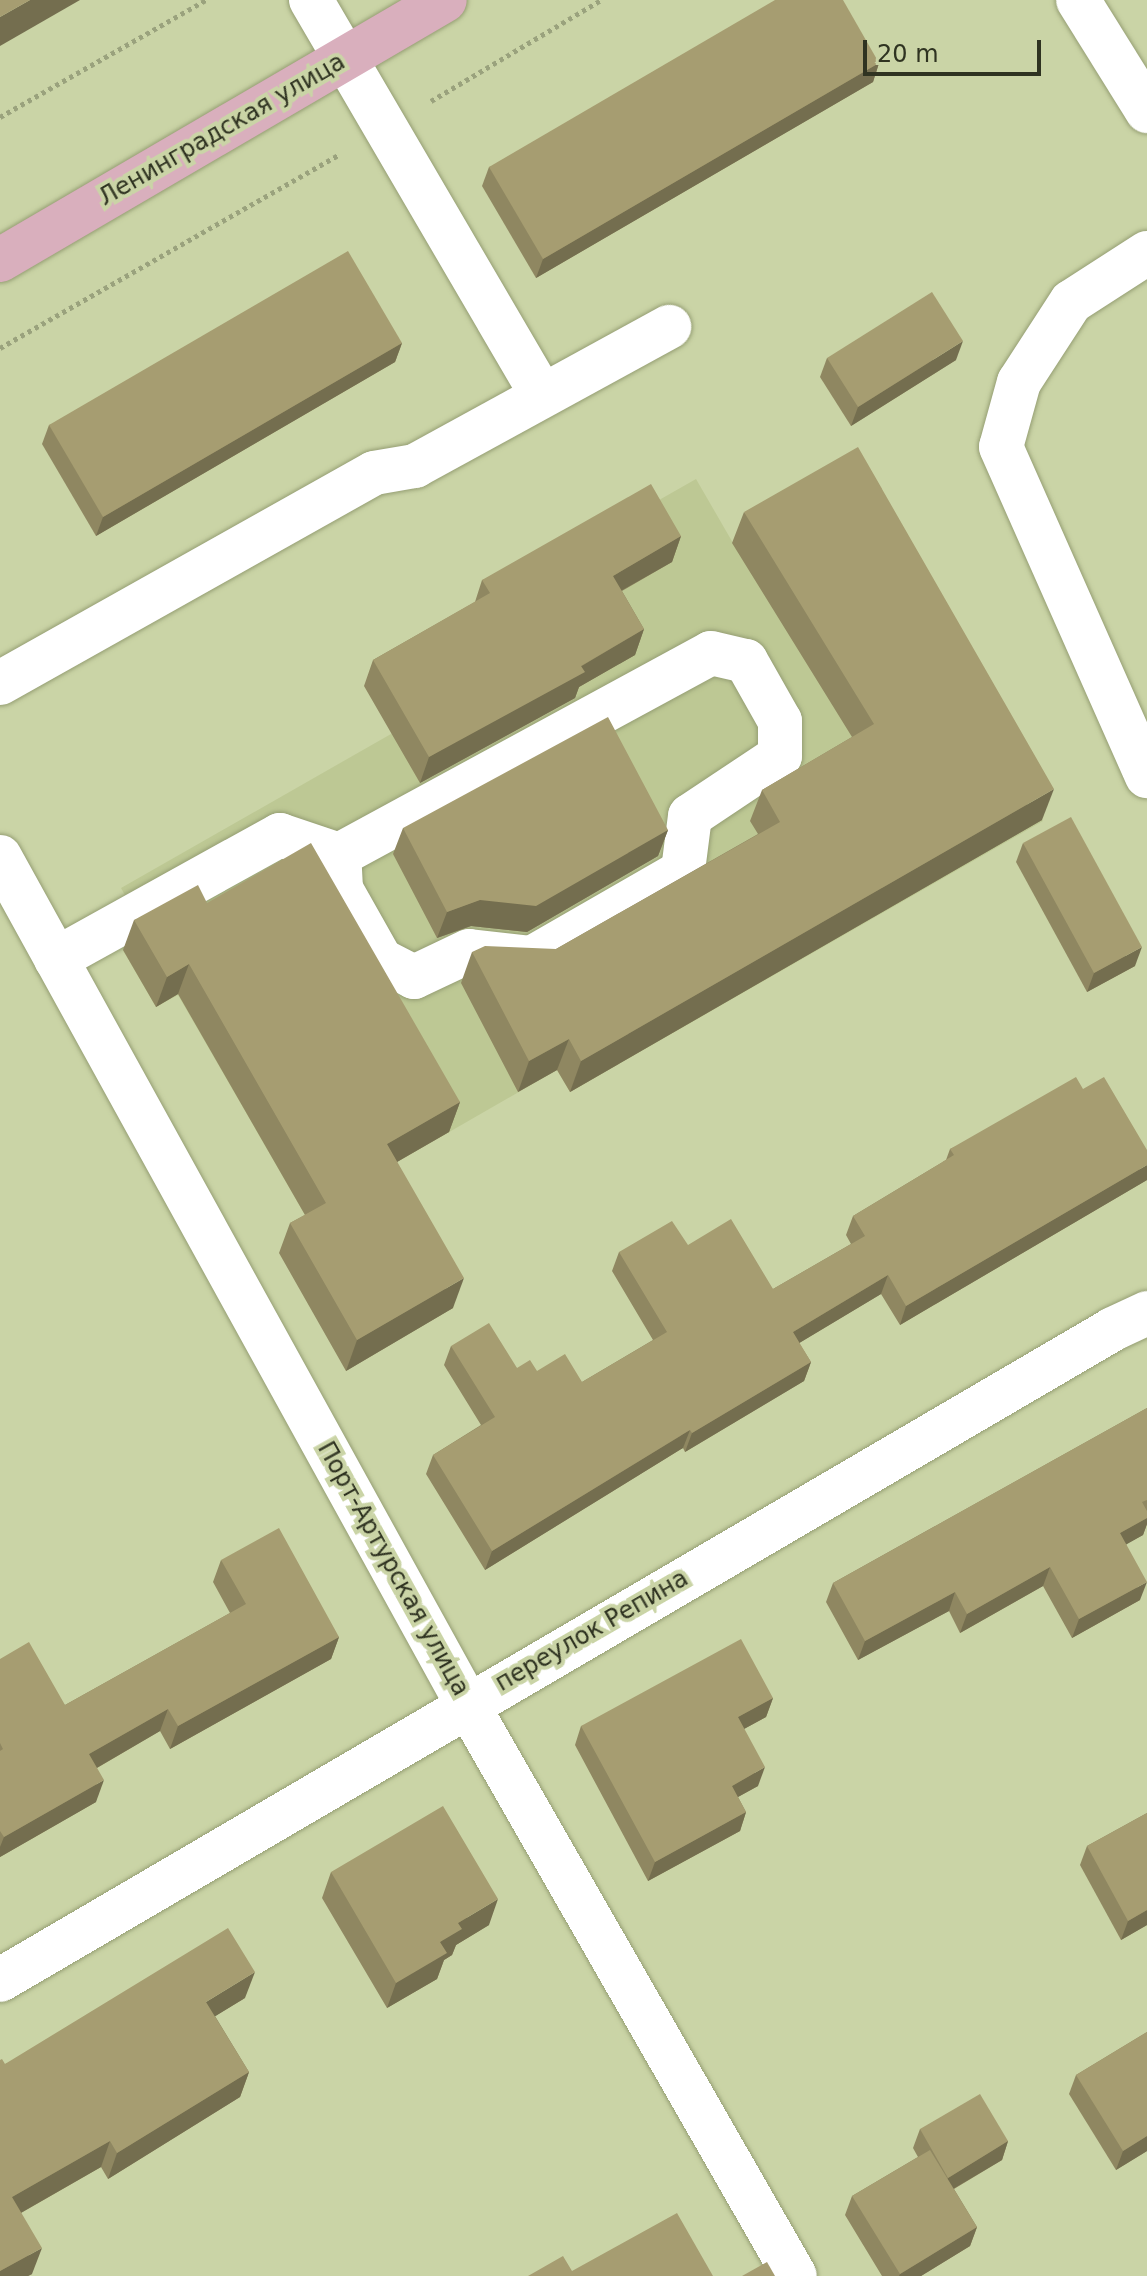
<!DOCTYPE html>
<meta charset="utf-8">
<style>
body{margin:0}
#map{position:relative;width:1147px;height:2276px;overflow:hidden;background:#cad4a6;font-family:"DejaVu Sans",sans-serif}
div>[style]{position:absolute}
.built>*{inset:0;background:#bdc894}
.path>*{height:5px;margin-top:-2.5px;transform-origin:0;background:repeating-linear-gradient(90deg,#9aa27d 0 4px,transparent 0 8px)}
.roads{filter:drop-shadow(0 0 2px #959e73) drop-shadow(0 0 2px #959e73)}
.minor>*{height:44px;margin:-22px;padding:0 22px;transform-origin:22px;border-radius:22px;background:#fff}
.major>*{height:44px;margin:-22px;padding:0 22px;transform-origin:22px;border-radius:22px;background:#d9afbd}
.wall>*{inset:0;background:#8f8761}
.shaded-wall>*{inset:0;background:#746e4f}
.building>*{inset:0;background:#a69d71}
span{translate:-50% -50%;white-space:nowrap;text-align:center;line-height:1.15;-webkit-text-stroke:8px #cad4a6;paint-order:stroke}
.street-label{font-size:24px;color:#2f3321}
.scale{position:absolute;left:863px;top:40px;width:178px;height:36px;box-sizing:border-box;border:4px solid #2f3321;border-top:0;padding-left:10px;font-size:24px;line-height:28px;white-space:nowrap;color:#2f3321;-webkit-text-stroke:6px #cad4a6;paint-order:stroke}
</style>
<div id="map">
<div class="built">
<i style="clip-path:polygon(847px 478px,1043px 821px,570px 1092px,557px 1070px,305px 1215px,178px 995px,156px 1007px,121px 947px,146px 932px,121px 888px,391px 734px,473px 606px,696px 479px,733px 543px)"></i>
</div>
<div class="path">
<i style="left:431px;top:101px;width:198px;rotate:-30.7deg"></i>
<i style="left:0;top:117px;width:237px;rotate:-29.6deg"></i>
<i style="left:0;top:348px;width:391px;rotate:-29.7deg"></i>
</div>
<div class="roads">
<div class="minor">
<i style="left:311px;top:0;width:458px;rotate:59.7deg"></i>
<i style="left:1078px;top:0;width:131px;rotate:58.1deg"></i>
<i style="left:1147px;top:253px;width:90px;rotate:147.2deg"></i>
<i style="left:1071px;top:302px;width:95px;rotate:123deg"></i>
<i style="left:1019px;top:382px;width:67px;rotate:105.5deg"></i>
<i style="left:1001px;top:447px;width:360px;rotate:66.1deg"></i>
<i style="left:0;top:683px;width:429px;rotate:-29.3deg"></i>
<i style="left:374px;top:473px;width:42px;rotate:-9.7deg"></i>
<i style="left:415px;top:466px;width:290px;rotate:-28.7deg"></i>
<i style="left:0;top:857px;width:967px;rotate:61.13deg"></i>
<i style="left:467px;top:1704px;width:659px;rotate:60.17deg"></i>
<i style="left:56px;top:959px;width:256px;rotate:-29deg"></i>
<i style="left:280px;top:835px;width:62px;rotate:18.7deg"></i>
<i style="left:339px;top:855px;width:423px;rotate:-28.5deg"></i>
<i style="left:711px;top:653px;width:36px;rotate:13deg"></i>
<i style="left:746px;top:661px;width:69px;rotate:60.5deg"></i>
<i style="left:780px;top:721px;width:35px;rotate:90deg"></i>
<i style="left:780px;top:756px;width:108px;rotate:146.3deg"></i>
<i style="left:690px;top:816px;width:55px;rotate:97.3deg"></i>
<i style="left:683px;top:871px;width:174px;rotate:150.1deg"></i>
<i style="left:532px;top:958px;width:63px;rotate:-173.7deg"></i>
<i style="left:469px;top:951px;width:61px;rotate:154.7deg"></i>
<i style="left:414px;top:977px;width:37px;rotate:-153deg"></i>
<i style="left:381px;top:960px;width:81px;rotate:-119.4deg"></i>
<i style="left:341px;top:889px;width:34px;rotate:-93deg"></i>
<i style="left:0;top:1980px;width:1289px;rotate:-30.32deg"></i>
<i style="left:1113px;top:1329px;width:38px;rotate:-25deg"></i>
</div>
<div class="major">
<i style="left:0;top:260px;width:515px;rotate:-30.3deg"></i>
</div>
</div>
<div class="wall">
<i style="clip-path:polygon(879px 63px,873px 82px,536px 278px,482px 186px,489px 167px)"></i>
<i style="clip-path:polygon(402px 343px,395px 362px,96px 536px,42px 444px,49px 425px)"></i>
<i style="clip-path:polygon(827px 358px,956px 360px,851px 426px,820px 377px)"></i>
<i style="clip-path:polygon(744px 512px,1042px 820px,570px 1092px,557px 1070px,518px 1092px,461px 983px,472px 952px,556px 949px,758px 834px,750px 821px,762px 790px,852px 737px,732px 543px)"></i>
<i style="clip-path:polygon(681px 536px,672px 562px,622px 591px,644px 629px,635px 655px,579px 687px,575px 698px,420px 783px,364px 686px,373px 660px,475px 602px,482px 580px)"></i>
<i style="clip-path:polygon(403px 828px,668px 830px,658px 856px,527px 932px,471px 926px,437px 938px,393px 854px)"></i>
<i style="clip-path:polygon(1023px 843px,1135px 966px,1087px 992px,1016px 862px)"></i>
<i style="clip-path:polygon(207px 903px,460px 1102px,449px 1132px,397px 1162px,453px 1308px,346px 1371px,279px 1253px,290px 1223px,305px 1215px,178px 994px,156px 1007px,123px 950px,134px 920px)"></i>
<i style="clip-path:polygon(1083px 1089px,1147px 1180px,900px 1325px,881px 1294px,799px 1343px,811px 1362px,804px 1381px,685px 1452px,683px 1448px,485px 1570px,426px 1474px,433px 1455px,481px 1425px,444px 1365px,451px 1346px,517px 1368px,537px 1371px,582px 1382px,653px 1340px,612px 1271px,619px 1252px,688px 1245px,773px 1289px,851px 1244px,846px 1235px,853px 1216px,946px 1160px,950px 1149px)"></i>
<i style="clip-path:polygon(1147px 1408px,1147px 1524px,1143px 1535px,1126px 1544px,1140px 1600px,1072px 1638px,1043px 1586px,960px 1633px,949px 1611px,858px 1660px,826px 1602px,833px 1583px)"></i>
<i style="clip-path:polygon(221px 1560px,339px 1637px,331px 1659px,170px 1749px,160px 1731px,97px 1768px,96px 1802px,0 1857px,0 1659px,65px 1705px,230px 1613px,213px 1582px)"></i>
<i style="clip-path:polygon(773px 1698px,766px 1717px,744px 1729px,758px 1786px,738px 1797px,746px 1812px,740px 1831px,648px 1881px,575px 1745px,581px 1726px)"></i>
<i style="clip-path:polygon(1147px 1813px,1147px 1925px,1121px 1940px,1080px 1865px,1087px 1846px)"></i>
<i style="clip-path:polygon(331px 1872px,489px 1925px,456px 1945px,452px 1955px,444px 1960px,437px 1979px,387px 2008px,322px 1898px)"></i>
<i style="clip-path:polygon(245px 1998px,215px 2016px,249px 2072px,240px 2097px,108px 2179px,101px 2167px,21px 2213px,32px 2274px,28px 2276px,0 2276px,5px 2064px)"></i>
<i style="clip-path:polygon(1147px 2032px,1147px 2151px,1116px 2170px,1069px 2094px,1076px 2075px)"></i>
<i style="clip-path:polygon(920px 2129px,1008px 2141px,1002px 2160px,954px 2189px,977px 2227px,970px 2246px,921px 2276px,882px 2276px,845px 2215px,852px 2196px,918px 2157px,913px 2148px)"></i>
</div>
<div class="shaded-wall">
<i style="clip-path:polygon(30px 0,80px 0,0 46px,0 17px)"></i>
<i style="clip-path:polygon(879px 63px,873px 82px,536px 278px,543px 259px)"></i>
<i style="clip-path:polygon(963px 341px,956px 360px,851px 426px,858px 407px)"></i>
<i style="clip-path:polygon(402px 343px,395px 362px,96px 536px,103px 517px)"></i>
<i style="clip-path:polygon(681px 536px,672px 562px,603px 601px,613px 576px)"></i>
<i style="clip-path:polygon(644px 629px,635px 655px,579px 687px,575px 698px,420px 783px,429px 757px)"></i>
<i style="clip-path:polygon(1054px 789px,1042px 820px,570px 1092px,581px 1061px)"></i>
<i style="clip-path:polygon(668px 830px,658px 856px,527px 932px,471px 926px,437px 938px,447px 912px)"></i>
<i style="clip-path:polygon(1142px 947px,1135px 966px,1087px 992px,1094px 973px)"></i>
<i style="clip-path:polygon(189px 964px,178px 994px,156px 1007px,167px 977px)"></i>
<i style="clip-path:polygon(569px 1039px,557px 1070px,518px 1092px,529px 1061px)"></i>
<i style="clip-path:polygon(460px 1102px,449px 1132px,376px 1174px,387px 1144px)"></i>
<i style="clip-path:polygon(1147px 1165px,1147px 1180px,900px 1325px,906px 1306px)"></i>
<i style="clip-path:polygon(888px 1275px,881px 1294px,786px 1351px,793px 1332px)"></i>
<i style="clip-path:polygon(464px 1278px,453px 1308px,346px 1371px,357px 1340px)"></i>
<i style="clip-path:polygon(811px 1362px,804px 1381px,685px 1452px,692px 1433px)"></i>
<i style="clip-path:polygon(690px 1430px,683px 1448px,485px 1570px,492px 1551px)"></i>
<i style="clip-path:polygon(1147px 1518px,1147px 1524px,1143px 1535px,1113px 1552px,1120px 1533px)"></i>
<i style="clip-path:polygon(1050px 1567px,1043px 1586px,960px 1633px,967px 1614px)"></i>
<i style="clip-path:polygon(1147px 1582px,1140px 1600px,1072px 1638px,1079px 1619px)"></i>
<i style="clip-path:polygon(955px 1592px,949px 1611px,858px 1660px,865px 1641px)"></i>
<i style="clip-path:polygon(339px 1637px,331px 1659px,170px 1749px,178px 1726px)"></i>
<i style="clip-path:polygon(773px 1698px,766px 1717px,731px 1736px,738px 1717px)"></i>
<i style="clip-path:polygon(168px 1709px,160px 1731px,81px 1777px,89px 1754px)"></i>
<i style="clip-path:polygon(765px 1767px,758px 1786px,725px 1804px,732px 1786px)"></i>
<i style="clip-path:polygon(104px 1780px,96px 1802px,0 1857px,0 1847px,4px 1837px)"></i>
<i style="clip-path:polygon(746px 1812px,740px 1831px,648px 1881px,655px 1862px)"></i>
<i style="clip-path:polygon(498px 1899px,489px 1925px,456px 1945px,452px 1955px,444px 1960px,437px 1979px,387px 2008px,396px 1983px,440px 1942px,458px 1923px)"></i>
<i style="clip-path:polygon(1147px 1910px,1147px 1925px,1121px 1940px,1128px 1921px)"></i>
<i style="clip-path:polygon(255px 1972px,245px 1998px,196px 2028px,206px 2002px)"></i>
<i style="clip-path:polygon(249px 2072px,240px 2097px,108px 2179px,117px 2153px)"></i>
<i style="clip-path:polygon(1147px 2136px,1147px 2151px,1116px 2170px,1123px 2151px)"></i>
<i style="clip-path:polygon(110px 2141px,101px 2167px,3px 2223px,12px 2197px)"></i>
<i style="clip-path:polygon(1008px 2141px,1002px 2160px,941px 2196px,948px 2178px)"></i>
<i style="clip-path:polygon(977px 2227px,970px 2246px,921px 2276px,899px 2276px,900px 2274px)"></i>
<i style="clip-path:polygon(42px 2248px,32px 2274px,28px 2276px,0 2276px,0 2271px)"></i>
</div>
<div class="building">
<i style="clip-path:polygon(0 0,30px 0,0 17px)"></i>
<i style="clip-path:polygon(775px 0,843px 0,879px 63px,543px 259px,489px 167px)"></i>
<i style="clip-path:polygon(348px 251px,402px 343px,103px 517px,49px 425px)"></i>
<i style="clip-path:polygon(932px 292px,963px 341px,858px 407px,827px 358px)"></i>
<i style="clip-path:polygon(858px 447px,1054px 789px,581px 1061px,569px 1039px,529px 1061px,472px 952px,485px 946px,556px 949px,780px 822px,762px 790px,874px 724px,744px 512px)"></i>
<i style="clip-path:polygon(651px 484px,681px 536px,613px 576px,644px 629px,581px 666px,585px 672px,429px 757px,373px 660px,490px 593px,482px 580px)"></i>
<i style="clip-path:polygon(608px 717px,668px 830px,536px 906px,480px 900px,447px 912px,403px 828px)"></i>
<i style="clip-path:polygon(1071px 817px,1142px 947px,1094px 973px,1023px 843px)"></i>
<i style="clip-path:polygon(311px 843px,460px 1102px,387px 1144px,464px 1278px,357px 1340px,290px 1223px,326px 1203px,189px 964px,167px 977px,134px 920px,198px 885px,207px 903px)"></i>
<i style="clip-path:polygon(1076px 1077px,1083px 1089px,1104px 1077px,1147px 1150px,1147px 1165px,906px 1306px,888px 1275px,793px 1332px,811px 1362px,692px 1433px,690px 1430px,492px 1551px,433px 1455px,495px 1417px,451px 1346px,489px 1323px,517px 1368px,530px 1360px,537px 1371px,565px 1354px,582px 1382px,667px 1332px,619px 1252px,672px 1221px,688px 1245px,731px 1219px,773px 1289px,865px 1236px,853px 1216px,954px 1155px,950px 1149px)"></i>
<i style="clip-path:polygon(1147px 1408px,1147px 1500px,1142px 1502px,1147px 1511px,1147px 1518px,1120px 1533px,1147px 1582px,1079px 1619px,1050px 1567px,967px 1614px,955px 1592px,865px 1641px,833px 1583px)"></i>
<i style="clip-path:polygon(279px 1528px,339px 1637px,178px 1726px,168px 1709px,89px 1754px,104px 1780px,4px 1837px,0 1831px,0 1751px,3px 1749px,0 1743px,0 1659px,29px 1642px,65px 1705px,246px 1604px,221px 1560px)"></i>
<i style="clip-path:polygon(741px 1639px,773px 1698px,738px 1717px,765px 1767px,732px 1786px,746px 1812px,655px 1862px,581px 1726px)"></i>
<i style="clip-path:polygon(443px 1806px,498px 1899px,458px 1923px,462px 1929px,440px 1942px,447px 1953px,396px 1983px,331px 1872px)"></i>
<i style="clip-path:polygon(1147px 1813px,1147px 1910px,1128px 1921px,1087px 1846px)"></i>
<i style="clip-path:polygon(228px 1928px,255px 1972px,206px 2002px,249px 2072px,117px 2153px,110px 2141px,12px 2197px,42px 2248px,0 2271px,0 2060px,2px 2059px,5px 2064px)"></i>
<i style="clip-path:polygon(1147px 2032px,1147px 2136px,1123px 2151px,1076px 2075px)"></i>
<i style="clip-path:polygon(980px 2094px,1008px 2141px,948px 2178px,920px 2129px)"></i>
<i style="clip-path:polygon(930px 2150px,977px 2227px,900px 2274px,852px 2196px)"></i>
<i style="clip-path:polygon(677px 2213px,713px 2276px,528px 2276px,563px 2256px,572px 2271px)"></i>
<i style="clip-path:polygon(767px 2262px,775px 2276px,742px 2276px)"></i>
</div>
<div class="street-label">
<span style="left:222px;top:130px;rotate:-30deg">Ленинградская улица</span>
<span style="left:393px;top:1569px;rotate:61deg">Порт-Артурская улица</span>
<span style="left:592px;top:1631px;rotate:-30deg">переулок Репина</span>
</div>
<div class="scale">20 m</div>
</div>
